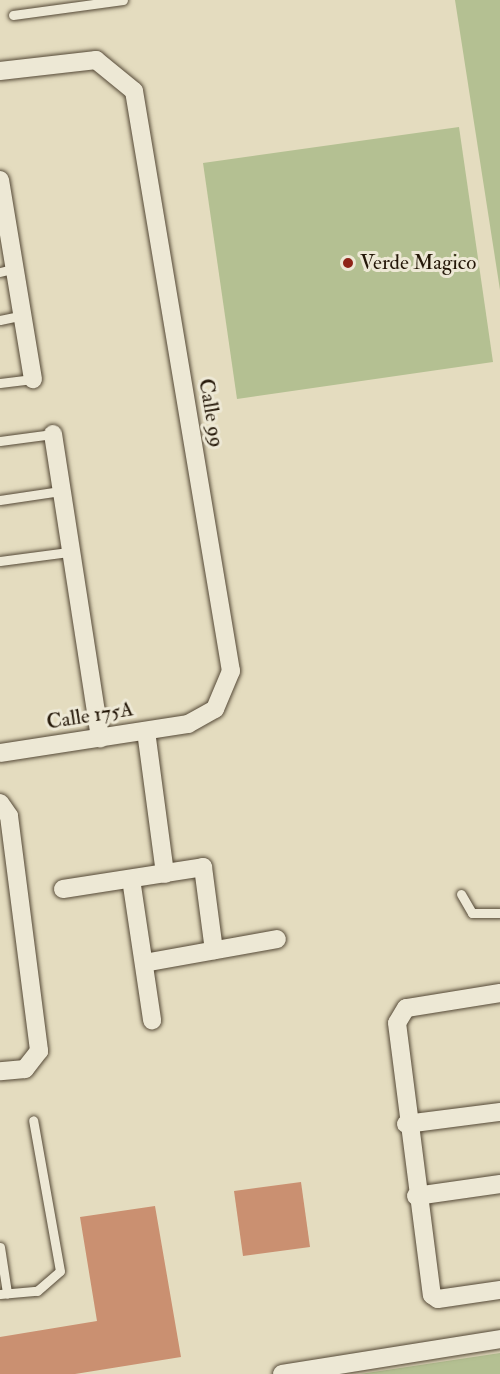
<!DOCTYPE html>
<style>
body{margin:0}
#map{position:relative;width:500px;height:1374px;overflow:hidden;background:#e4dcbf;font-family:"IM FELL Double Pica",serif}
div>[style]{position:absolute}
.green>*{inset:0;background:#b4c092}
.building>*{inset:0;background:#ca9071}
.roads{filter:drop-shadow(0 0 2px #544836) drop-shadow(0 0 2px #544836)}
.lane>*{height:9px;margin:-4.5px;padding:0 4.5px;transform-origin:4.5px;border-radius:4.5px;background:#ede8d5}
.street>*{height:18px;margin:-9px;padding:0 9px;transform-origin:9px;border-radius:9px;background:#ede8d5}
.dots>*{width:16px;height:16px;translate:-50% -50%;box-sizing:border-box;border:3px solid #ede8d5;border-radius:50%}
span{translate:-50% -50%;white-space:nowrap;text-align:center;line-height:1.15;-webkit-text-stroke:6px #ede8d5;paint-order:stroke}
.poi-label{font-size:21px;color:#241708}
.left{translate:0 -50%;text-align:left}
.street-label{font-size:21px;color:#241708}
</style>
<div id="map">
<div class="green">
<i style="clip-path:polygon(455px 0,500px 0,500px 290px)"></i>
<i style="clip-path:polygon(459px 127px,493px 362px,237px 399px,203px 163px)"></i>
<i style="clip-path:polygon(500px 1353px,500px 1374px,360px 1374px)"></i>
</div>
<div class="building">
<i style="clip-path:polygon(301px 1182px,310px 1247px,243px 1256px,234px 1191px)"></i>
<i style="clip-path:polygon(155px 1206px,181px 1357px,75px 1374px,0 1374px,0 1337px,97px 1321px,80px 1217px)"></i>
</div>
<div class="roads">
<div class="lane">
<i style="left:13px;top:15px;width:111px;rotate:-7.8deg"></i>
<i style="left:0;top:272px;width:16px;rotate:-14deg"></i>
<i style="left:0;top:320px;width:25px;rotate:-12deg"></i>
<i style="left:0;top:383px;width:33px;rotate:-7deg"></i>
<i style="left:0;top:441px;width:53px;rotate:-7.5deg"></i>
<i style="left:0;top:500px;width:61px;rotate:-8.5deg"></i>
<i style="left:0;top:561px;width:69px;rotate:-7.5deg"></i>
<i style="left:461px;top:894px;width:22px;rotate:60deg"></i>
<i style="left:472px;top:913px;width:28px"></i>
<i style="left:0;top:1247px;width:47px;rotate:81.3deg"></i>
<i style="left:0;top:1294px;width:37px;rotate:-5deg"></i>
<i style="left:37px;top:1291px;width:30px;rotate:-41deg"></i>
<i style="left:60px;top:1271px;width:153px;rotate:-100.1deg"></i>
</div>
<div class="street">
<i style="left:0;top:71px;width:97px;rotate:-6.5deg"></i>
<i style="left:96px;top:60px;width:49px;rotate:39.2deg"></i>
<i style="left:134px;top:91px;width:588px;rotate:80.51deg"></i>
<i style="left:231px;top:671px;width:41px;rotate:112.8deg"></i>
<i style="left:215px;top:709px;width:31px;rotate:151deg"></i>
<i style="left:188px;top:724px;width:190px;rotate:171.2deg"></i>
<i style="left:0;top:180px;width:202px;rotate:80.6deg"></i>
<i style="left:53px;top:434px;width:308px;rotate:81.2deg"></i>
<i style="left:146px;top:731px;width:144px;rotate:82.4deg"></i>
<i style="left:0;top:803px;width:16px;rotate:55deg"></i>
<i style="left:9px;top:816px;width:237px;rotate:82.7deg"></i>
<i style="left:39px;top:1051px;width:23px;rotate:128deg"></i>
<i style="left:25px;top:1069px;width:25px;rotate:175deg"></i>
<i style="left:131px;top:879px;width:143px;rotate:81.5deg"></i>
<i style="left:63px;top:889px;width:142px;rotate:-8.9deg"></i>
<i style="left:203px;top:867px;width:84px;rotate:82.5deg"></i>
<i style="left:144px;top:963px;width:135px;rotate:-10.2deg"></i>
<i style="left:500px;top:993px;width:95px;rotate:170.9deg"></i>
<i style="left:406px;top:1008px;width:17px;rotate:121deg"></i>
<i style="left:397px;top:1023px;width:274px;rotate:82.7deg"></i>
<i style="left:432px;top:1295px;width:7px;rotate:34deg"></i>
<i style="left:438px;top:1299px;width:63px;rotate:-8.3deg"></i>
<i style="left:406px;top:1124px;width:95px;rotate:-7.3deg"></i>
<i style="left:416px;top:1196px;width:85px;rotate:-8.1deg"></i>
<i style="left:282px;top:1374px;width:221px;rotate:-9.1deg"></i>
</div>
</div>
<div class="dots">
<i style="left:348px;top:263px;background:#8f2418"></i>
</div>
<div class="poi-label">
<span class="left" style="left:360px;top:263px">Verde Magico</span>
</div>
<div class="street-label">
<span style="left:211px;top:413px;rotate:80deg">Calle 99</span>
<span style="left:90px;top:716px;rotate:-9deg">Calle 175A</span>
</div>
</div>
